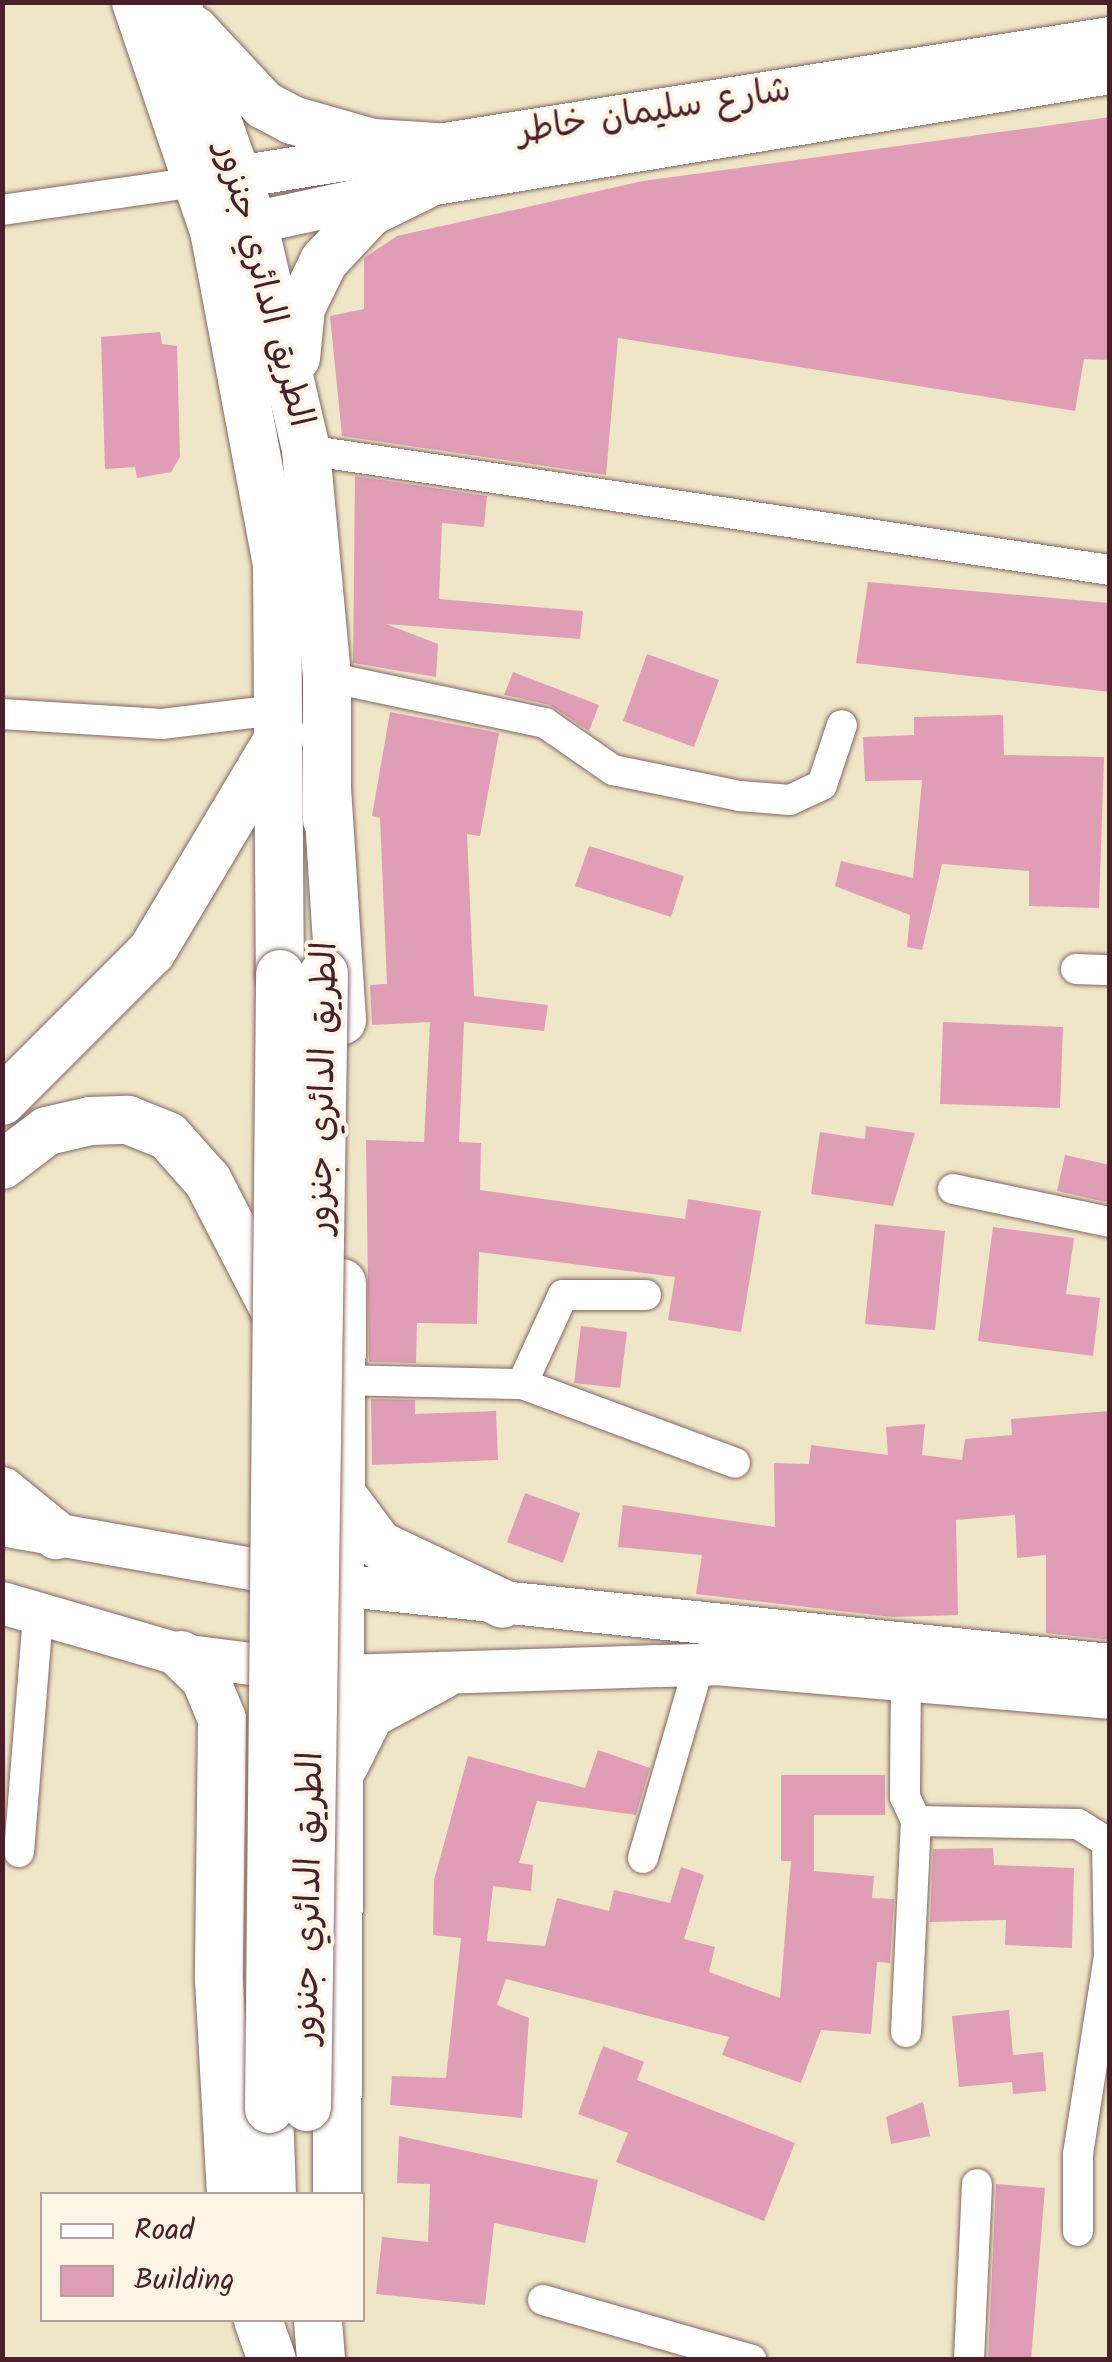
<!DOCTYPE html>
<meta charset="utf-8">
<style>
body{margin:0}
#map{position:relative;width:1112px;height:2362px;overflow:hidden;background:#efe6c7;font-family:Kalam,"Playpen Sans Arabic",sans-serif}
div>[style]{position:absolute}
.building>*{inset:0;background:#df9eb6}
.roads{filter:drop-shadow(0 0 2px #846562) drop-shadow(0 0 2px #846562)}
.street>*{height:30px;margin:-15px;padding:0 15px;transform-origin:15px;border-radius:15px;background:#fff}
.secondary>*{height:42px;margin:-21px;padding:0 21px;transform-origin:21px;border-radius:21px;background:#fff}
.primary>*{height:48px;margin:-24px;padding:0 24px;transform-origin:24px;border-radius:24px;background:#fff}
.bridges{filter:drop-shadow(0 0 2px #846562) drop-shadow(0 0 2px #846562)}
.primary-bridge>*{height:48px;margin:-24px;padding:0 24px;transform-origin:24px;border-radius:24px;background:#fff}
span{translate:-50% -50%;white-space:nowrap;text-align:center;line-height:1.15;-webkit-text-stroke:8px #fcf5e5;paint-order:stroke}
.street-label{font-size:35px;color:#4a1f2b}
.frame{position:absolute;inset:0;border:5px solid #4a1f2b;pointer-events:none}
.legend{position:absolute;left:40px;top:2192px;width:325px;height:130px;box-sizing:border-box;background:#fcf5e5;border:2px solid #b59f9b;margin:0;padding:12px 18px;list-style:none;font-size:30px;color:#4a1f2b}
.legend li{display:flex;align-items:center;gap:20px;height:50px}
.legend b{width:50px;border:2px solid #b59f9b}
</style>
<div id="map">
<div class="building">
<i style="clip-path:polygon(1110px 117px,1110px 360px,1084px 359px,1075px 411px,618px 338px,606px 475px,342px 436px,330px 316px,364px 309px,364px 258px,397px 236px,643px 181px)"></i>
<i style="clip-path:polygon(160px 332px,162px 344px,177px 346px,180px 457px,171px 472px,137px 478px,135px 467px,105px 469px,101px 337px)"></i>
<i style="clip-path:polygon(355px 476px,487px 496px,484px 527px,442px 523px,439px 599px,583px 611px,580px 639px,386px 624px,438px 644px,436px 677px,353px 663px)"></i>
<i style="clip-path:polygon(868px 582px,1110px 603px,1110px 692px,856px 663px)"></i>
<i style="clip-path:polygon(647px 654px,719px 680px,694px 747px,623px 721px)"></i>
<i style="clip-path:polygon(513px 672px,599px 705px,589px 731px,550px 705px,504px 695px)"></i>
<i style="clip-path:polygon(390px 712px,499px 733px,480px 836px,467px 834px,474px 996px,548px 1005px,544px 1031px,464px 1022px,459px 1142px,481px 1143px,480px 1190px,685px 1219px,688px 1199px,761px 1211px,741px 1332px,668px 1320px,675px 1277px,479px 1252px,477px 1324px,417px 1323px,416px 1363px,369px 1362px,366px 1140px,424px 1142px,430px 1022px,372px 1025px,370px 985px,387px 984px,380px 818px,372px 816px)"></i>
<i style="clip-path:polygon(1003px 715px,1004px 755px,1104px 757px,1099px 908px,1029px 906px,1029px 871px,942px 864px,922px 950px,907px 947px,910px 915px,835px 886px,841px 861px,913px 878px,922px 780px,865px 781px,863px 737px,914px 735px,914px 717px)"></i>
<i style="clip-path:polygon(589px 846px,684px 876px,671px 917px,575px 886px)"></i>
<i style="clip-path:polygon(943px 1022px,1063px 1027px,1060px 1108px,940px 1104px)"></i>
<i style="clip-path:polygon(866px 1126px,915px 1133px,893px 1206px,811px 1194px,820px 1132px,865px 1139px)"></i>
<i style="clip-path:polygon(1065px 1155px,1110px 1165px,1110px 1203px,1057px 1191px)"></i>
<i style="clip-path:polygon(875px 1224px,945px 1231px,935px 1330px,865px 1324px)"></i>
<i style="clip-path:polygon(993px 1227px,1074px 1238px,1066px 1294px,1100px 1298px,1093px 1356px,978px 1341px)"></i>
<i style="clip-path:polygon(581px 1326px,627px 1332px,620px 1388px,574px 1383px)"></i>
<i style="clip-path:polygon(371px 1399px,415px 1400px,415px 1414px,496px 1411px,498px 1460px,372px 1465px)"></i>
<i style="clip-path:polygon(1110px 1411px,1110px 1640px,1046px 1633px,1046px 1555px,1017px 1558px,1015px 1515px,956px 1520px,958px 1615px,892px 1617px,696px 1594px,702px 1555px,618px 1547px,623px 1505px,775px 1527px,774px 1463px,809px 1464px,811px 1445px,888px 1455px,886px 1427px,925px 1424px,922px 1455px,962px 1460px,965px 1439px,1012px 1435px,1011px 1419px)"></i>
<i style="clip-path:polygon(525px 1493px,580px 1513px,563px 1563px,507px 1542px)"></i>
<i style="clip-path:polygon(598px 1750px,650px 1768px,636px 1815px,537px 1801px,519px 1863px,533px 1865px,531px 1891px,493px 1886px,487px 1941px,545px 1946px,557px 1898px,609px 1911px,614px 1890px,670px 1903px,681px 1867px,704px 1875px,684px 1939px,715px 1947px,709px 1972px,780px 1998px,791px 1861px,781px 1861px,781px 1775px,885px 1775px,885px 1815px,814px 1815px,814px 1871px,874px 1876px,872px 1898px,894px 1899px,890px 1963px,877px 1962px,871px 2034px,821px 2030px,801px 2083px,722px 2055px,729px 2037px,506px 1979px,497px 2005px,529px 2018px,522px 2118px,390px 2105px,392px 2076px,446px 2078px,461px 1938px,433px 1935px,434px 1880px,468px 1756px,585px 1788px)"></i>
<i style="clip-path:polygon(993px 1848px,994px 1865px,1074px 1868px,1072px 1948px,1005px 1945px,1006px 1920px,930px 1922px,933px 1849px)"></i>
<i style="clip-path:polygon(1009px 2010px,1013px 2055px,1043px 2052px,1046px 2091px,1013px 2094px,1012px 2082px,959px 2087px,952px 2016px)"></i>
<i style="clip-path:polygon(603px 2046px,644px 2062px,637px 2080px,795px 2143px,764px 2221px,616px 2162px,628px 2133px,578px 2114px)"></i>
<i style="clip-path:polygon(923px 2102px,930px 2136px,891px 2144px,886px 2117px)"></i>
<i style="clip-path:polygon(399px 2136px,598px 2180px,585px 2243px,494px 2223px,485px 2305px,376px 2294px,382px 2237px,428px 2242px,430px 2184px,397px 2183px)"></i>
<i style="clip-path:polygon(996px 2184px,1045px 2188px,1031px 2360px,988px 2360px)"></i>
</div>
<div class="roads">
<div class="street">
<i style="left:2px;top:210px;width:197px;rotate:-8.2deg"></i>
<i style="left:306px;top:450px;width:813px;rotate:8.49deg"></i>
<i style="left:327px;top:677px;width:223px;rotate:11.9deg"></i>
<i style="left:545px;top:723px;width:83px;rotate:34.7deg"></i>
<i style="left:613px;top:770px;width:130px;rotate:11.6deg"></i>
<i style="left:740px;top:796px;width:50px;rotate:4.6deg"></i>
<i style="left:790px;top:800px;width:35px;rotate:-25deg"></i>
<i style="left:822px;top:785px;width:63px;rotate:-71.6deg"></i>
<i style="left:2px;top:714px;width:160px;rotate:3.6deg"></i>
<i style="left:162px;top:724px;width:124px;rotate:-7deg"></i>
<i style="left:1076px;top:969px;width:34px;rotate:2deg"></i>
<i style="left:953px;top:1189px;width:160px;rotate:11.9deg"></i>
<i style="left:342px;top:1380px;width:180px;rotate:1.3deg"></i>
<i style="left:522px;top:1384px;width:227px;rotate:20.3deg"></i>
<i style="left:522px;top:1384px;width:98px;rotate:-65.3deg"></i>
<i style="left:563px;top:1295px;width:83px"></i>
<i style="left:906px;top:1674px;width:123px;rotate:90.5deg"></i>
<i style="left:905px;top:1797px;width:26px;rotate:65deg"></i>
<i style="left:916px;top:1821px;width:162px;rotate:1.1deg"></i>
<i style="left:1078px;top:1824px;width:34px;rotate:32deg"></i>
<i style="left:1107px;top:1842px;width:114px;rotate:89deg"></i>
<i style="left:1109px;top:1956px;width:201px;rotate:98.9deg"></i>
<i style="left:1078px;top:2155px;width:76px;rotate:90deg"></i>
<i style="left:19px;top:1852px;width:238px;rotate:-85.4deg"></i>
<i style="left:643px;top:1858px;width:201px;rotate:-73.8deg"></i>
<i style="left:906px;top:2032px;width:211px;rotate:-87.3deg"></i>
<i style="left:543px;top:2300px;width:217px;rotate:16deg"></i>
<i style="left:969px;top:2360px;width:176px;rotate:-87.4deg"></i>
</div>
<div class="secondary">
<i style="left:206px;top:182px;width:915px;rotate:-9.05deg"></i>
<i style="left:220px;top:230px;width:208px;rotate:-12.2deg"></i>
<i style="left:423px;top:186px;width:696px;rotate:-9.34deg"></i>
<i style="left:2px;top:1525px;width:350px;rotate:10deg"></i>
<i style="left:347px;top:1586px;width:767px;rotate:5.91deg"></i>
<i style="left:2px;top:1603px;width:186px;rotate:16.2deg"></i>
<i style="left:181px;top:1655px;width:164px;rotate:7.3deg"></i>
<i style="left:344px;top:1676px;width:372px;rotate:-1.8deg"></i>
<i style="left:716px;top:1664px;width:395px;rotate:4.9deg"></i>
</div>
<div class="primary">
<i style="left:136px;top:2px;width:242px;rotate:71.2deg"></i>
<i style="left:214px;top:231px;width:340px;rotate:79.3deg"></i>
<i style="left:277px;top:565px;width:409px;rotate:89.6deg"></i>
<i style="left:176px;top:2px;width:237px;rotate:70.8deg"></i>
<i style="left:254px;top:226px;width:230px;rotate:76.9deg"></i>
<i style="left:306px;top:450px;width:228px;rotate:84.7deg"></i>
<i style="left:327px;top:677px;width:143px;rotate:90deg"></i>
<i style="left:194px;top:30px;width:103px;rotate:47deg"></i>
<i style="left:264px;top:105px;width:32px;rotate:28deg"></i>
<i style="left:292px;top:120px;width:84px;rotate:15.9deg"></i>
<i style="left:373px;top:143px;width:63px;rotate:3.6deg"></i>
<i style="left:296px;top:358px;width:50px;rotate:-84.3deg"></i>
<i style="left:301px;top:308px;width:52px;rotate:-63.9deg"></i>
<i style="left:324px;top:261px;width:67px;rotate:-46.8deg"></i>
<i style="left:370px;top:212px;width:59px;rotate:-26.1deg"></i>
<i style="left:327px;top:788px;width:233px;rotate:86.3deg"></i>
<i style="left:2px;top:1101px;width:212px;rotate:-45deg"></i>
<i style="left:152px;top:951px;width:252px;rotate:-59.2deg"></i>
<i style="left:2px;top:1165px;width:56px;rotate:-37.1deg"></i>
<i style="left:47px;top:1131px;width:44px;rotate:-13.1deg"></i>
<i style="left:90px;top:1121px;width:38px;rotate:-2deg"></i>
<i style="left:128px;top:1120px;width:43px;rotate:21.8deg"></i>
<i style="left:168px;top:1136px;width:60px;rotate:48.4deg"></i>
<i style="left:208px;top:1181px;width:146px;rotate:62.7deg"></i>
<i style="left:2px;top:1491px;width:70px;rotate:39.2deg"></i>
<i style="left:345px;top:1499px;width:57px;rotate:53.5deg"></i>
<i style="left:379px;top:1545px;width:137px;rotate:25.4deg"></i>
<i style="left:181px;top:1655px;width:33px;rotate:44deg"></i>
<i style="left:205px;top:1678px;width:44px;rotate:67.5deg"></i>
<i style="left:222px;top:1719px;width:261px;rotate:90.7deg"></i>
<i style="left:219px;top:1980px;width:214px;rotate:86.8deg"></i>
<i style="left:345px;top:1764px;width:56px;rotate:-63.4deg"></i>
<i style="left:370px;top:1714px;width:81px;rotate:-28.2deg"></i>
<i style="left:269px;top:2109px;width:85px;rotate:88deg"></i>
<i style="left:337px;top:2194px;width:911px;rotate:-89.69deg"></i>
<i style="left:258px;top:2320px;width:42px;rotate:70.7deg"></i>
<i style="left:318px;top:2320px;width:40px;rotate:85.7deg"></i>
</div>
</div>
<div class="bridges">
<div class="primary-bridge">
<i style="left:307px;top:2107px;width:1134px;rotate:-89.14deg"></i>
<i style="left:269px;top:2109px;width:1135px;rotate:-89.44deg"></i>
</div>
</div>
<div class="street-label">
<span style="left:654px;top:112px;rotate:-9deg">شارع سليمان خاطر</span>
<span style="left:263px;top:285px;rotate:75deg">الطريق الدائري جنزور</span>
<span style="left:324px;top:1088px;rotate:-89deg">الطريق الدائري جنزور</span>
<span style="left:310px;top:1898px;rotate:-89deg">الطريق الدائري جنزور</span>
</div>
<div class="frame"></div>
<ul class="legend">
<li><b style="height:12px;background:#fff"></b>Road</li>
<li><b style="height:28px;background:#df9eb6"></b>Building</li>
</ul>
</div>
